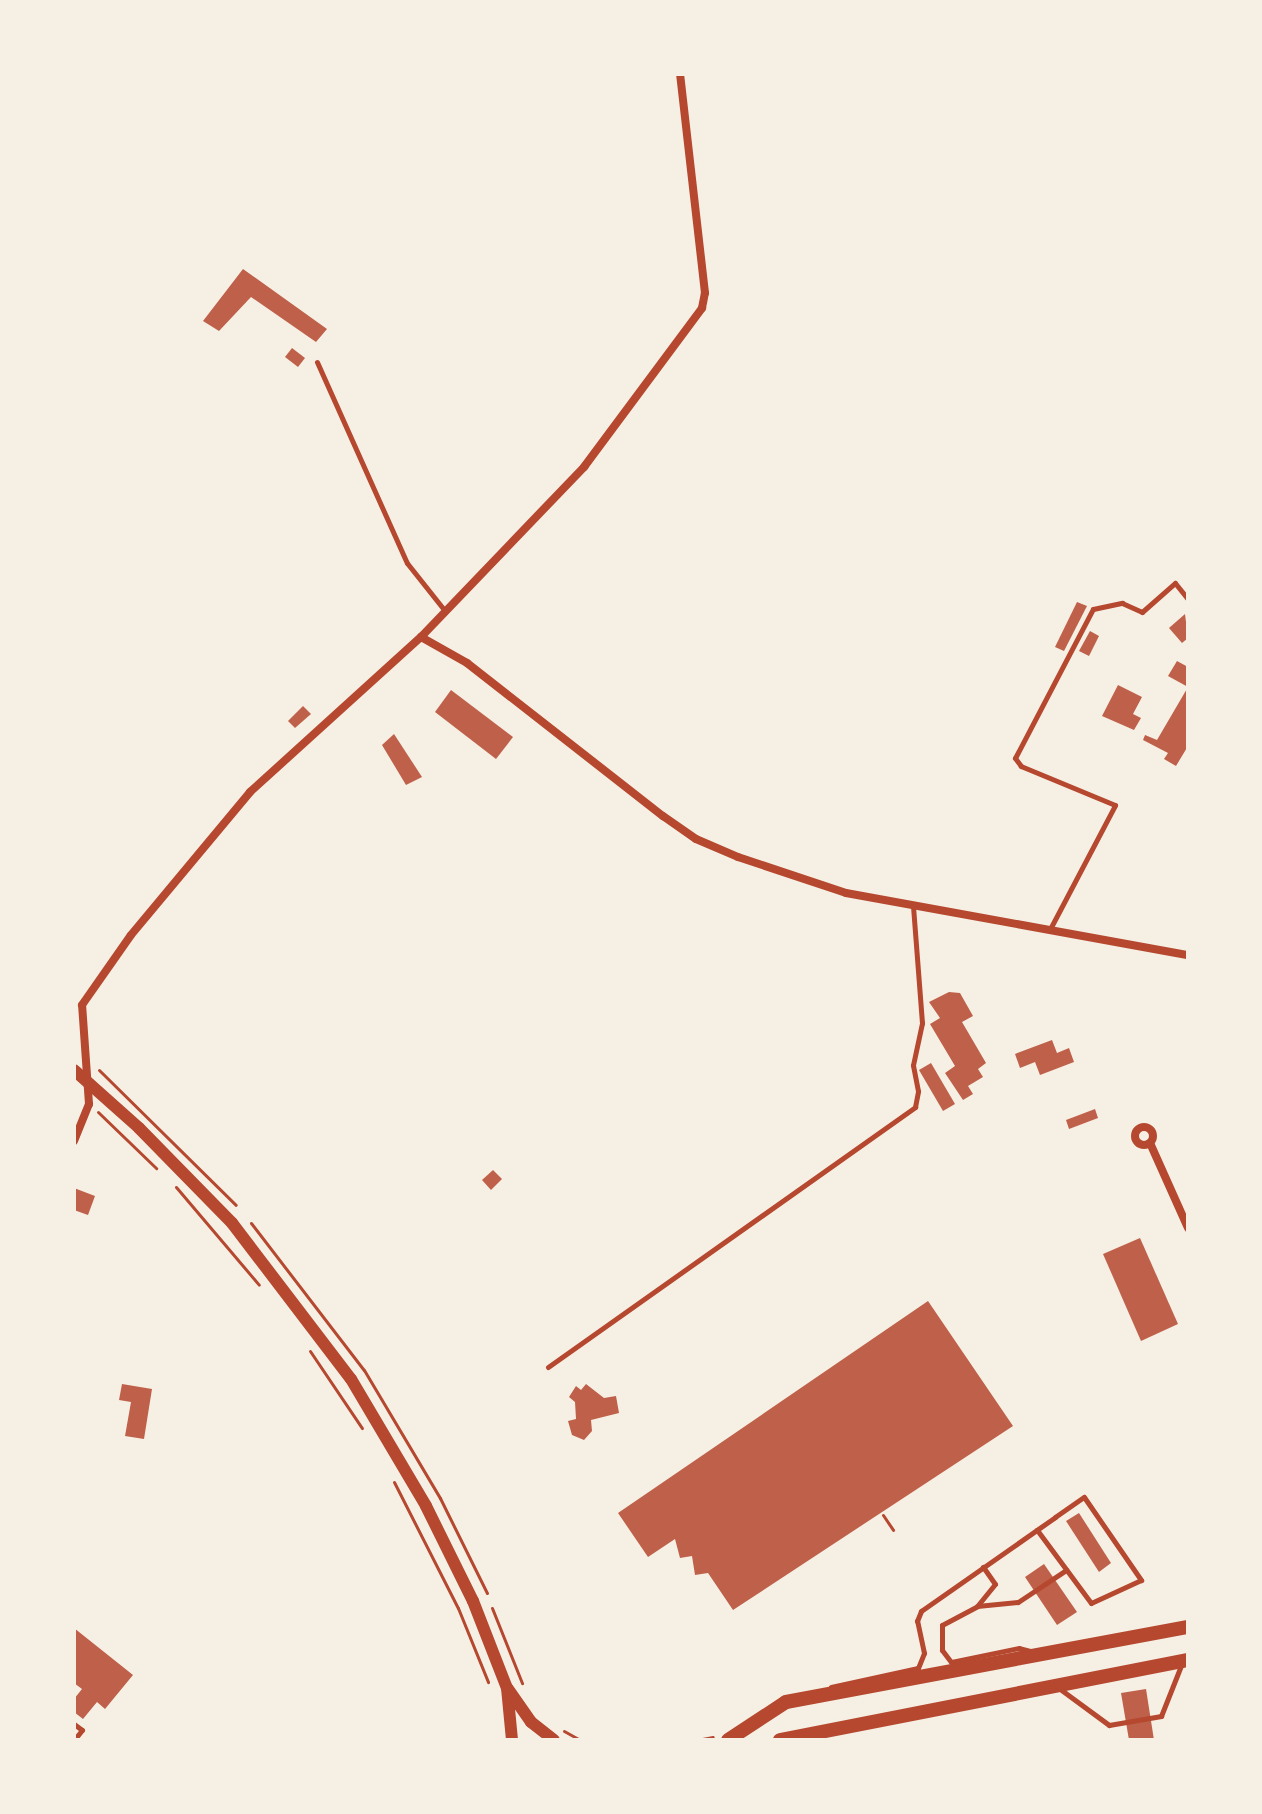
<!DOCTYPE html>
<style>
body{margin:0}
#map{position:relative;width:1262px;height:1814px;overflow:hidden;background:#f6efe4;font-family:Rubik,sans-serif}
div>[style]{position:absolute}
.building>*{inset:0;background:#bf614a}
.path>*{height:3px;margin:-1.5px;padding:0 1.5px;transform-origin:1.5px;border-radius:1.5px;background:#b5482f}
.service>*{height:5px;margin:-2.5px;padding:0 2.5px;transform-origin:2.5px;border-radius:2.5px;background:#b5482f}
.minor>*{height:8px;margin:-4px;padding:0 4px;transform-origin:4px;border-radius:4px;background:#b5482f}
.minor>.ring{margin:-4px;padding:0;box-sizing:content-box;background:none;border:8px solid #b5482f;border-radius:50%}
.tertiary>*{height:12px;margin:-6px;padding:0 6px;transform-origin:6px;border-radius:6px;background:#b5482f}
.secondary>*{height:14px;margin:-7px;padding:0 7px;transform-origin:7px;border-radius:7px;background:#b5482f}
span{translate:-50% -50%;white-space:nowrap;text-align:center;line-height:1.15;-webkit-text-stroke:8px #f6efe4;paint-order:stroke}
.frame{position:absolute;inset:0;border:76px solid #f6efe4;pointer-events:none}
</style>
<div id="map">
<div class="building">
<i style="clip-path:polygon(243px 269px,327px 329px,316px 342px,251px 297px,219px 331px,203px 321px)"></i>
<i style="clip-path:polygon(292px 348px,305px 358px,298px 367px,285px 357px)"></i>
<i style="clip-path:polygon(1077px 602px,1087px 606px,1064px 651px,1055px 647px)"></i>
<i style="clip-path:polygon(1185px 614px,1188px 638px,1182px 643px,1169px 628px)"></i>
<i style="clip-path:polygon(1090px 631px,1099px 636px,1089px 656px,1079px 651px)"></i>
<i style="clip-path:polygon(1177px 661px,1188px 667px,1188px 687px,1168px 676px)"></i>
<i style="clip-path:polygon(1118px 685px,1142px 697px,1133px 714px,1141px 718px,1134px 730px,1102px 716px)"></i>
<i style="clip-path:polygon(1188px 687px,1188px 746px,1176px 766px,1164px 759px,1168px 753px,1143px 740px,1145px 735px,1157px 740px)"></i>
<i style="clip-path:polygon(451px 690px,513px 737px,496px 759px,435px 712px)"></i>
<i style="clip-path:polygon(303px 706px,311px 714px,295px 728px,288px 721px)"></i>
<i style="clip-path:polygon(394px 734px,422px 777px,406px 785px,382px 745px)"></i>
<i style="clip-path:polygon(949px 992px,960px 993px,973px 1016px,962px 1022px,986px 1063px,978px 1069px,983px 1077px,968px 1086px,973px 1094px,963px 1100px,945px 1073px,955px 1066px,930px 1024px,940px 1018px,929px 1002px)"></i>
<i style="clip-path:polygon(1052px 1040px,1057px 1053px,1069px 1048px,1074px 1062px,1040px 1075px,1035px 1062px,1020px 1068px,1015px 1054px)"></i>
<i style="clip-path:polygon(931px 1063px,955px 1104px,943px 1111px,919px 1070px)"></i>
<i style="clip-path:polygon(1095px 1109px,1098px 1118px,1069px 1129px,1066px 1120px)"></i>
<i style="clip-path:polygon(493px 1170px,502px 1179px,491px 1190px,482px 1180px)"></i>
<i style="clip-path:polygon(74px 1188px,95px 1196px,88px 1215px,74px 1210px)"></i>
<i style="clip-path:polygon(1140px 1238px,1178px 1324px,1141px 1341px,1103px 1254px)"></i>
<i style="clip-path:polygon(928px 1301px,1013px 1426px,733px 1610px,708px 1573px,695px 1575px,692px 1556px,680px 1558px,675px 1539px,648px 1557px,618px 1513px)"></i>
<i style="clip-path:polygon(122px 1384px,152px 1389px,144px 1439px,125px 1436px,131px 1402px,119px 1400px)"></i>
<i style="clip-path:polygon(586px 1384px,604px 1398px,616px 1396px,619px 1413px,591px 1420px,592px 1431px,584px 1440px,572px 1435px,568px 1421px,576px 1419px,575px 1402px,569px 1397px,576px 1386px,581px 1390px)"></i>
<i style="clip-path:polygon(1079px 1513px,1111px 1563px,1099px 1572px,1066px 1521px)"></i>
<i style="clip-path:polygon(1044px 1564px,1077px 1612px,1057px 1625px,1025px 1577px)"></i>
<i style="clip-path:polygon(74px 1628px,133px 1675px,105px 1709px,97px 1702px,83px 1719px,74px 1712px,74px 1699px,82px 1689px,74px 1683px)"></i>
<i style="clip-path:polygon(1146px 1689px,1154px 1740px,1129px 1740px,1121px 1693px)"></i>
</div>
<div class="path">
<i style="left:99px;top:1070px;width:192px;rotate:44.6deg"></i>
<i style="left:98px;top:1112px;width:81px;rotate:44deg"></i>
<i style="left:176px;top:1187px;width:128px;rotate:49.7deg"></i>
<i style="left:251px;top:1223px;width:185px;rotate:52.5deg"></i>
<i style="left:364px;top:1370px;width:149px;rotate:59.3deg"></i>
<i style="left:440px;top:1498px;width:106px;rotate:63.7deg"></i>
<i style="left:310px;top:1351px;width:93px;rotate:56deg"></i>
<i style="left:394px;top:1482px;width:141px;rotate:63.1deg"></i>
<i style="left:458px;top:1608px;width:80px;rotate:67.9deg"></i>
<i style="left:883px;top:1515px;width:18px;rotate:56deg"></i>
<i style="left:492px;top:1608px;width:81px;rotate:68.2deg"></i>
<i style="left:564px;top:1731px;width:18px;rotate:29deg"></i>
<i style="left:697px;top:1740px;width:16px;rotate:-11deg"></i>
</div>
<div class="service">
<i style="left:317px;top:362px;width:220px;rotate:65.9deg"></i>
<i style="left:407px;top:563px;width:61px;rotate:51.6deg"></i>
<i style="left:1050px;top:929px;width:140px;rotate:-62.3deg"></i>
<i style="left:1115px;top:805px;width:102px;rotate:-157.5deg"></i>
<i style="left:1021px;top:766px;width:10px;rotate:-127deg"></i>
<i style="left:1015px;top:758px;width:168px;rotate:-62.4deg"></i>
<i style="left:1093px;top:609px;width:30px;rotate:-12deg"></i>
<i style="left:1122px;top:603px;width:22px;rotate:24deg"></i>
<i style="left:1142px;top:612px;width:44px;rotate:-41.3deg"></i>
<i style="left:1175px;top:583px;width:21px;rotate:51deg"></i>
<i style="left:548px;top:1367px;width:450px;rotate:-35.3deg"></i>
<i style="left:915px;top:1107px;width:16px;rotate:-79deg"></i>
<i style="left:918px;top:1091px;width:26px;rotate:-101deg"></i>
<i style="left:913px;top:1065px;width:43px;rotate:-77.9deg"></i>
<i style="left:922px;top:1023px;width:117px;rotate:-94.4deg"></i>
<i style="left:978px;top:1605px;width:27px;rotate:-51deg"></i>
<i style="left:995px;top:1584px;width:21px;rotate:-125deg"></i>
<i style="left:1030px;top:1651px;width:11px;rotate:-165deg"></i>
<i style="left:1019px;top:1648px;width:69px;rotate:168.4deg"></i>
<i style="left:951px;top:1662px;width:15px;rotate:-127deg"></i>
<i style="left:942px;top:1650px;width:25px;rotate:-90deg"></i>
<i style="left:942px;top:1625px;width:40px;rotate:-28deg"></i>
<i style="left:977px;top:1606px;width:41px;rotate:-5.6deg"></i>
<i style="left:1018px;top:1602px;width:58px;rotate:-33.7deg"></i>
<i style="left:831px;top:1687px;width:89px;rotate:-12.3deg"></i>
<i style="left:918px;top:1668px;width:16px;rotate:-68deg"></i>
<i style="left:924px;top:1653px;width:33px;rotate:-102deg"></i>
<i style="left:917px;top:1621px;width:11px;rotate:-68deg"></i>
<i style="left:921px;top:1611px;width:164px;rotate:-35deg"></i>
<i style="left:1055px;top:1517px;width:35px;rotate:-35deg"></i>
<i style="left:1084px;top:1497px;width:101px;rotate:55.5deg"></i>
<i style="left:1141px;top:1580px;width:55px;rotate:155.3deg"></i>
<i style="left:1091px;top:1603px;width:91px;rotate:-126.5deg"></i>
<i style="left:1060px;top:1689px;width:61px;rotate:36.3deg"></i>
<i style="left:1109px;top:1725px;width:53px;rotate:-9.8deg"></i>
<i style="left:1161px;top:1716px;width:57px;rotate:-68.4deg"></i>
<i style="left:74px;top:1724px;width:10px;rotate:37deg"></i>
<i style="left:82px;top:1730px;width:13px;rotate:129deg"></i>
</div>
<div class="minor">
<i style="left:421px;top:637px;width:53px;rotate:29.5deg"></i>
<i style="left:467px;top:663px;width:249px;rotate:38deg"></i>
<i style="left:663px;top:816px;width:40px;rotate:34.9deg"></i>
<i style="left:696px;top:839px;width:46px;rotate:23.2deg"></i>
<i style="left:738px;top:857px;width:114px;rotate:18.4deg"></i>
<i style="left:846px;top:893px;width:348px;rotate:10.3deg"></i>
<i class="ring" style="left:1135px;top:1127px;width:10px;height:10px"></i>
<i style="left:74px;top:1141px;width:40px;rotate:-68deg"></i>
<i style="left:89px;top:1104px;width:99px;rotate:-94deg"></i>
<i style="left:82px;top:1005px;width:85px;rotate:-55deg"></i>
<i style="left:131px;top:935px;width:186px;rotate:-50.2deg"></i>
<i style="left:250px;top:792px;width:231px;rotate:-42.2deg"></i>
<i style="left:421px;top:637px;width:236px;rotate:-46.2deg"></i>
<i style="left:584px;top:467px;width:198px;rotate:-53.4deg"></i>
<i style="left:702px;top:308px;width:15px;rotate:-79deg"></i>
<i style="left:705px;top:293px;width:220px;rotate:-96.5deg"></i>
<i style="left:1150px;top:1143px;width:93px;rotate:65.9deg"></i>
</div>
<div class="tertiary">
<i style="left:74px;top:1070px;width:87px;rotate:41.7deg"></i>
<i style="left:139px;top:1128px;width:133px;rotate:45.6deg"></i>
<i style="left:232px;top:1223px;width:196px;rotate:52.7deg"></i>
<i style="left:351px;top:1379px;width:147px;rotate:59.4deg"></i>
<i style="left:426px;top:1506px;width:106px;rotate:63.7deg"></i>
<i style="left:473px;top:1601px;width:93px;rotate:68.7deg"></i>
<i style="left:507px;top:1688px;width:52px;rotate:84.5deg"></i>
<i style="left:508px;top:1689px;width:40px;rotate:55.1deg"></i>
<i style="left:531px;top:1722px;width:29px;rotate:38deg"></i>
</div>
<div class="secondary">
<i style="left:728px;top:1740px;width:69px;rotate:-33.2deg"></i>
<i style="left:786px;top:1702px;width:409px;rotate:-10.6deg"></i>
<i style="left:780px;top:1740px;width:416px;rotate:-11.1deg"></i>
</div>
<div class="frame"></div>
</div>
